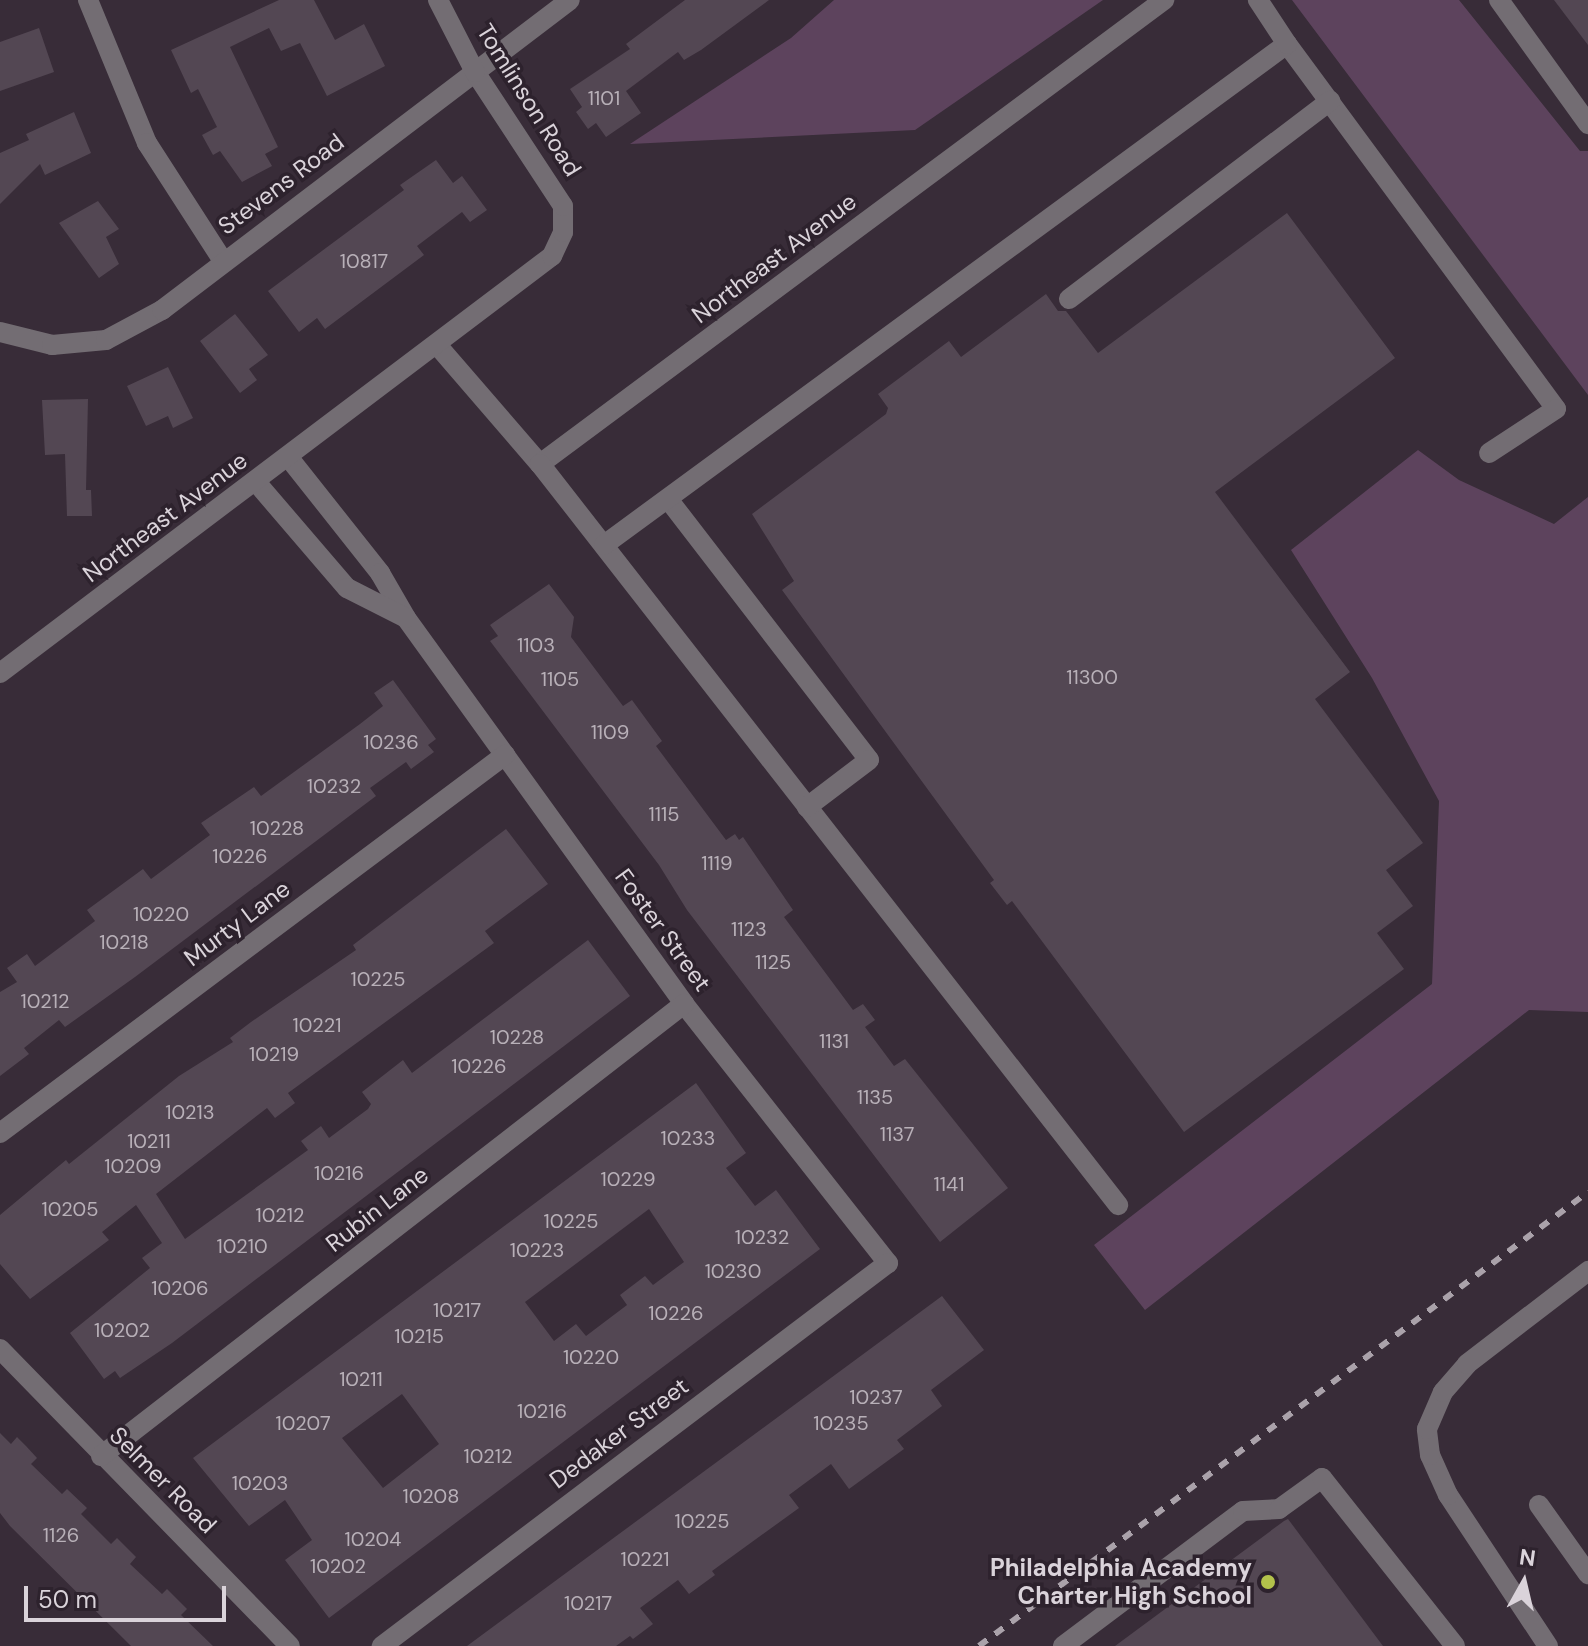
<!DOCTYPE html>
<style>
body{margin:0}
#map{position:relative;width:1588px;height:1646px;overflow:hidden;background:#382c38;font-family:"DM Sans",sans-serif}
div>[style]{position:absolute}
.green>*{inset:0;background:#5d435d}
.building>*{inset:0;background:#534753}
.minor>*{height:20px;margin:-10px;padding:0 10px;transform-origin:10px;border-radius:10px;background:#736d73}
.rail>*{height:6px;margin-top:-3px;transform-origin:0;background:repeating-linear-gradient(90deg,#aaa2aa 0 10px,transparent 0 20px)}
.dots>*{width:22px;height:22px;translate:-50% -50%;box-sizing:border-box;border:4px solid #2d222d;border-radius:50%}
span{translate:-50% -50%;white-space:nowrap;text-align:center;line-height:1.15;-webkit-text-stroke:7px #2d222d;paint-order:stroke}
.number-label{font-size:20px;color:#b8b0b8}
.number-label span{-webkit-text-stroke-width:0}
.street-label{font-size:24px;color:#dad3da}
.poi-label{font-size:24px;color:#dad3da;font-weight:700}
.right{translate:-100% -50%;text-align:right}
.north{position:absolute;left:1484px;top:1542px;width:80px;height:80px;-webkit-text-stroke:6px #2d222d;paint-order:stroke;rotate:8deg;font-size:22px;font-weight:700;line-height:32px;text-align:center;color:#dad3da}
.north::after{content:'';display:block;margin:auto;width:28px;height:36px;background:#dad3da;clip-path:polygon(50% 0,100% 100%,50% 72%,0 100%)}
.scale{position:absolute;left:24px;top:1586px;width:202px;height:36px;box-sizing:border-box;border:4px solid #dad3da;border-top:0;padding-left:10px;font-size:24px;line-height:28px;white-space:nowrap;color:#dad3da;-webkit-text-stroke:6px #2d222d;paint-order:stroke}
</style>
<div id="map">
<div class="green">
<i style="clip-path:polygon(834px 0,1103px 0,915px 130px,630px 144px,791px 38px)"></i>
<i style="clip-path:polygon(1292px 0,1459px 0,1580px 151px,1588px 151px,1588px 395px)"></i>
<i style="clip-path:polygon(1418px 450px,1459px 480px,1554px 524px,1588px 497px,1588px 1012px,1529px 1010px,1145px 1310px,1094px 1245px,1432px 984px,1439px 801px,1372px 678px,1291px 550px)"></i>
</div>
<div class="building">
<i style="clip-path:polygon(279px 0,314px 0,335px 40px,364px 24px,385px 66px,327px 96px,300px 43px,281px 51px,269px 28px,230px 47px,278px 147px,265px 154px,272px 166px,242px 182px,220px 151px,213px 155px,202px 135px,217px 127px,198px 89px,191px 93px,171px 50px)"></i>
<i style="clip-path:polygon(685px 0,769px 0,701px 50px,684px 60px,678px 52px,626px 91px,641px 113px,606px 137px,596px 123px,588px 129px,576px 112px,582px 107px,570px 89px,630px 49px,626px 44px)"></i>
<i style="clip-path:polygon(1554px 0,1588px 0,1588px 45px)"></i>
<i style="clip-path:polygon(39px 28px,54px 72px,0 91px,0 42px)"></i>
<i style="clip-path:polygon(74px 112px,91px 153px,45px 175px,40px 164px,0 204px,0 153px,29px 140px,26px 134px)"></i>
<i style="clip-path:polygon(436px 160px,453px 183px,462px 176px,487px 210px,470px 222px,462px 212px,417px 246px,424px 255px,325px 329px,317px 318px,299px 332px,268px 291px,404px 190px,400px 185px)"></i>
<i style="clip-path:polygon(98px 201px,119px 229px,106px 237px,119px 264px,99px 278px,59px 223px)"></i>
<i style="clip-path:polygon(1287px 213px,1395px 358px,1215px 492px,1350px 672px,1315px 699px,1423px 843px,1386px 870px,1413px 906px,1377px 933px,1404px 969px,1184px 1132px,1012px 901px,1007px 905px,990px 883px,994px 880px,782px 590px,794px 581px,752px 514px,886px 414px,888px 408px,878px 394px,949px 341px,961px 357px,1046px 294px,1058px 311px,1066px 311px,1098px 353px)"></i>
<i style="clip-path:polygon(235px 314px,268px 355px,249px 369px,257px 380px,240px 393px,200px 341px)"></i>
<i style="clip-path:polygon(168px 367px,193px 418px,173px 428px,168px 416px,146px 426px,127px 386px)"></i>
<i style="clip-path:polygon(88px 399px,86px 490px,91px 490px,92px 516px,67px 516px,65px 454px,45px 455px,42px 400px)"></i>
<i style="clip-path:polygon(549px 584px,574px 617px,571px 637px,623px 706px,632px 700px,662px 741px,656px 746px,726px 840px,735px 834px,739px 840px,743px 837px,793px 910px,784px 917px,853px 1010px,863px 1004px,875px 1020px,865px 1027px,894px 1066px,905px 1059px,1008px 1188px,940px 1242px,687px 910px,659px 865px,490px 641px,498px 636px,490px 625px)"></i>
<i style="clip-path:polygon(393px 680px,436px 739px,428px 745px,434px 752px,411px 769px,406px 762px,370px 788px,376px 796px,135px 977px,65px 1027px,59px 1020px,24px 1048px,29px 1054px,0 1076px,0 992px,17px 982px,7px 968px,27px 954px,35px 966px,95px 921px,87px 910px,143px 869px,151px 879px,210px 835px,201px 823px,254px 787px,261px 796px,360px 724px,383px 706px,374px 693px)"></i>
<i style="clip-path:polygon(506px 829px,548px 884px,485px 931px,494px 943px,288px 1093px,295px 1103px,275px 1118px,267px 1108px,156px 1194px,185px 1239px,308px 1150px,301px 1141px,321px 1126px,329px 1138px,368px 1109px,371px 1104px,362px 1092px,403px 1060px,412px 1073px,588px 940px,630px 996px,172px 1343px,120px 1378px,115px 1371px,104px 1379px,70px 1333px,150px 1268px,142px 1258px,162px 1243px,136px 1205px,102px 1232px,109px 1240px,30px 1299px,0 1264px,0 1215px,66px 1160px,69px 1164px,179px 1076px,233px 1042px,230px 1038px,251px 1022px,356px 950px,353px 945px)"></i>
<i style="clip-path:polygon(evenodd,696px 1083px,746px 1153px,726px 1168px,755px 1206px,776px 1190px,820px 1249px,329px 1618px,285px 1560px,312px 1540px,285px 1500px,249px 1526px,193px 1458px,696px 1083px,649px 1209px,684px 1262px,653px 1285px,645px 1276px,620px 1295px,627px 1305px,586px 1336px,576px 1324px,554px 1341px,525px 1302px,649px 1209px,696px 1083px,402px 1394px,439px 1444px,383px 1488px,342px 1438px,402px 1394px)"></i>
<i style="clip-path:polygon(942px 1296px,984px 1350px,931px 1390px,942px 1406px,897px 1440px,904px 1449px,849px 1489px,831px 1464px,789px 1495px,799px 1508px,712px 1571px,715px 1575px,689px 1594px,678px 1580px,640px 1608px,653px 1624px,633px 1639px,630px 1636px,616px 1646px,467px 1646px)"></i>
<i style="clip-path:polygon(0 1433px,11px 1444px,17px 1437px,26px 1446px,37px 1458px,31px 1464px,62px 1494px,67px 1489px,87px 1508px,81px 1514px,111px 1544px,117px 1538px,136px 1557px,130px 1564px,162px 1594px,167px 1589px,187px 1609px,181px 1615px,213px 1646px,131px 1646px,10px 1526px,0 1513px)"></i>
<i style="clip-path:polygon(1288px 1519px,1383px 1646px,1115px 1646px,1284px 1521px)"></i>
</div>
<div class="minor">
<i style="left:88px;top:0;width:155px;rotate:67.6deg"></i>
<i style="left:147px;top:143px;width:140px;rotate:57.2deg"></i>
<i style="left:1499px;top:0;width:153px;rotate:54.3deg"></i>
<i style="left:1287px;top:44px;width:453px;rotate:53.6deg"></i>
<i style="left:1556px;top:409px;width:80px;rotate:146.7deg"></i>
<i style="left:1069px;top:299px;width:328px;rotate:-37.2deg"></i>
<i style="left:0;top:332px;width:54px;rotate:14deg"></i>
<i style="left:52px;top:345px;width:54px;rotate:-5.3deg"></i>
<i style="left:106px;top:340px;width:64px;rotate:-28.2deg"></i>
<i style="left:162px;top:310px;width:512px;rotate:-37.23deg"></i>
<i style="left:438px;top:346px;width:156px;rotate:49.2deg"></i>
<i style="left:540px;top:464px;width:778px;rotate:-36.63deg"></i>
<i style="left:289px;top:458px;width:147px;rotate:51.6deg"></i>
<i style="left:380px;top:573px;width:52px;rotate:60deg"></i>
<i style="left:406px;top:618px;width:476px;rotate:54.2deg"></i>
<i style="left:684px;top:1004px;width:330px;rotate:51.8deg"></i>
<i style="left:888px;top:1263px;width:635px;rotate:142.88deg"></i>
<i style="left:540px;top:464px;width:940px;rotate:52.04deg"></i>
<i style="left:256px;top:482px;width:140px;rotate:49.4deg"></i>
<i style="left:347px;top:588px;width:66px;rotate:27deg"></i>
<i style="left:668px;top:499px;width:329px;rotate:52.4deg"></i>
<i style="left:869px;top:760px;width:78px;rotate:142.8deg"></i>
<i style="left:604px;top:545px;width:847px;rotate:-36.26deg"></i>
<i style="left:1287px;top:44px;width:53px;rotate:-123.4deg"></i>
<i style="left:0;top:673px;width:692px;rotate:-37.07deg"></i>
<i style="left:552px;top:256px;width:26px;rotate:-65deg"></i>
<i style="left:563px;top:232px;width:26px;rotate:-90deg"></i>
<i style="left:563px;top:206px;width:160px;rotate:-123.3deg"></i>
<i style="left:475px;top:72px;width:81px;rotate:-117.2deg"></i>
<i style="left:0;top:1133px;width:631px;rotate:-36.82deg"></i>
<i style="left:0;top:1349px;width:415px;rotate:45.7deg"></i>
<i style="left:101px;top:1456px;width:738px;rotate:-37.79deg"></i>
<i style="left:1539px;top:1505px;width:85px;rotate:54.6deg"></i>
<i style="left:1063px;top:1646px;width:225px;rotate:-36.9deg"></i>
<i style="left:1243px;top:1511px;width:36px;rotate:-3deg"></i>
<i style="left:1279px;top:1509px;width:53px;rotate:-35.8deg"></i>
<i style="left:1322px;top:1478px;width:214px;rotate:51.6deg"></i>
<i style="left:1548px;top:1646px;width:181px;rotate:-123.5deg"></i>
<i style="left:1448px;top:1495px;width:44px;rotate:-114.2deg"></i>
<i style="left:1430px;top:1455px;width:26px;rotate:-97deg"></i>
<i style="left:1427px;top:1429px;width:40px;rotate:-66.6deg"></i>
<i style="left:1443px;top:1392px;width:37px;rotate:-49deg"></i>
<i style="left:1467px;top:1364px;width:153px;rotate:-37.5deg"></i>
</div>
<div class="rail">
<i style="left:979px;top:1646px;width:760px;rotate:-36.7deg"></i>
</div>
<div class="dots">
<i style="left:1268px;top:1582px;background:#b3c24b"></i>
</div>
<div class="number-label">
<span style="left:604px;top:98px">1101</span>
<span style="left:364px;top:261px">10817</span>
<span style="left:536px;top:645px">1103</span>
<span style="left:1092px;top:677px">11300</span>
<span style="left:560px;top:679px">1105</span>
<span style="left:610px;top:732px">1109</span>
<span style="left:391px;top:742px">10236</span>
<span style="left:334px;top:786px">10232</span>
<span style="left:664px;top:814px">1115</span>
<span style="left:277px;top:828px">10228</span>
<span style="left:240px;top:856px">10226</span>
<span style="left:717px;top:863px">1119</span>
<span style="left:161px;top:914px">10220</span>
<span style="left:749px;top:929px">1123</span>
<span style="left:124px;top:942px">10218</span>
<span style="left:773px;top:962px">1125</span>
<span style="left:378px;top:979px">10225</span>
<span style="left:45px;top:1001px">10212</span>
<span style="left:317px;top:1025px">10221</span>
<span style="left:517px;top:1037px">10228</span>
<span style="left:834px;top:1041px">1131</span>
<span style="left:274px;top:1054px">10219</span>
<span style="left:479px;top:1066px">10226</span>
<span style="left:875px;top:1097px">1135</span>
<span style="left:190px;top:1112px">10213</span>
<span style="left:897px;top:1134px">1137</span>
<span style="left:688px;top:1138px">10233</span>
<span style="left:149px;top:1141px">10211</span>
<span style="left:133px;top:1166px">10209</span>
<span style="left:339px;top:1173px">10216</span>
<span style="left:628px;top:1179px">10229</span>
<span style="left:949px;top:1184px">1141</span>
<span style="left:70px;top:1209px">10205</span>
<span style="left:280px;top:1215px">10212</span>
<span style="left:571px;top:1221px">10225</span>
<span style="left:762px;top:1237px">10232</span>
<span style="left:242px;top:1246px">10210</span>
<span style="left:537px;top:1250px">10223</span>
<span style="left:733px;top:1271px">10230</span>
<span style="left:180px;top:1288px">10206</span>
<span style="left:457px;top:1310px">10217</span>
<span style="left:676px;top:1313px">10226</span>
<span style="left:122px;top:1330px">10202</span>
<span style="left:419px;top:1336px">10215</span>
<span style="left:591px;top:1357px">10220</span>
<span style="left:361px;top:1379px">10211</span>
<span style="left:876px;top:1397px">10237</span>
<span style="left:542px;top:1411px">10216</span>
<span style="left:303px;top:1423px">10207</span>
<span style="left:841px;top:1423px">10235</span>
<span style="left:488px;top:1456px">10212</span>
<span style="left:260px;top:1483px">10203</span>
<span style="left:431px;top:1496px">10208</span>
<span style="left:702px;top:1521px">10225</span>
<span style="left:61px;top:1535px">1126</span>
<span style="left:373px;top:1539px">10204</span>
<span style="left:645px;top:1559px">10221</span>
<span style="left:338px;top:1566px">10202</span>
<span style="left:588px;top:1603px">10217</span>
</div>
<div class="street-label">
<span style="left:529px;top:100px;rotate:58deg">Tomlinson Road</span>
<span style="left:281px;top:184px;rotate:-37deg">Stevens Road</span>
<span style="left:774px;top:258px;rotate:-37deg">Northeast Avenue</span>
<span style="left:165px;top:517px;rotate:-37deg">Northeast Avenue</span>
<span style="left:237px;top:923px;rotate:-37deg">Murty Lane</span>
<span style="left:663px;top:930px;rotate:54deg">Foster Street</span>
<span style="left:377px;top:1209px;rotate:-38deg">Rubin Lane</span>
<span style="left:619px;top:1433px;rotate:-37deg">Dedaker Street</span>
<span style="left:163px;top:1480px;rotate:45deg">Selmer Road</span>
</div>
<div class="poi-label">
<span class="right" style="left:1252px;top:1582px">Philadelphia Academy<br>Charter High School</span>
</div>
<div class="north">N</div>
<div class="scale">50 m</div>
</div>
